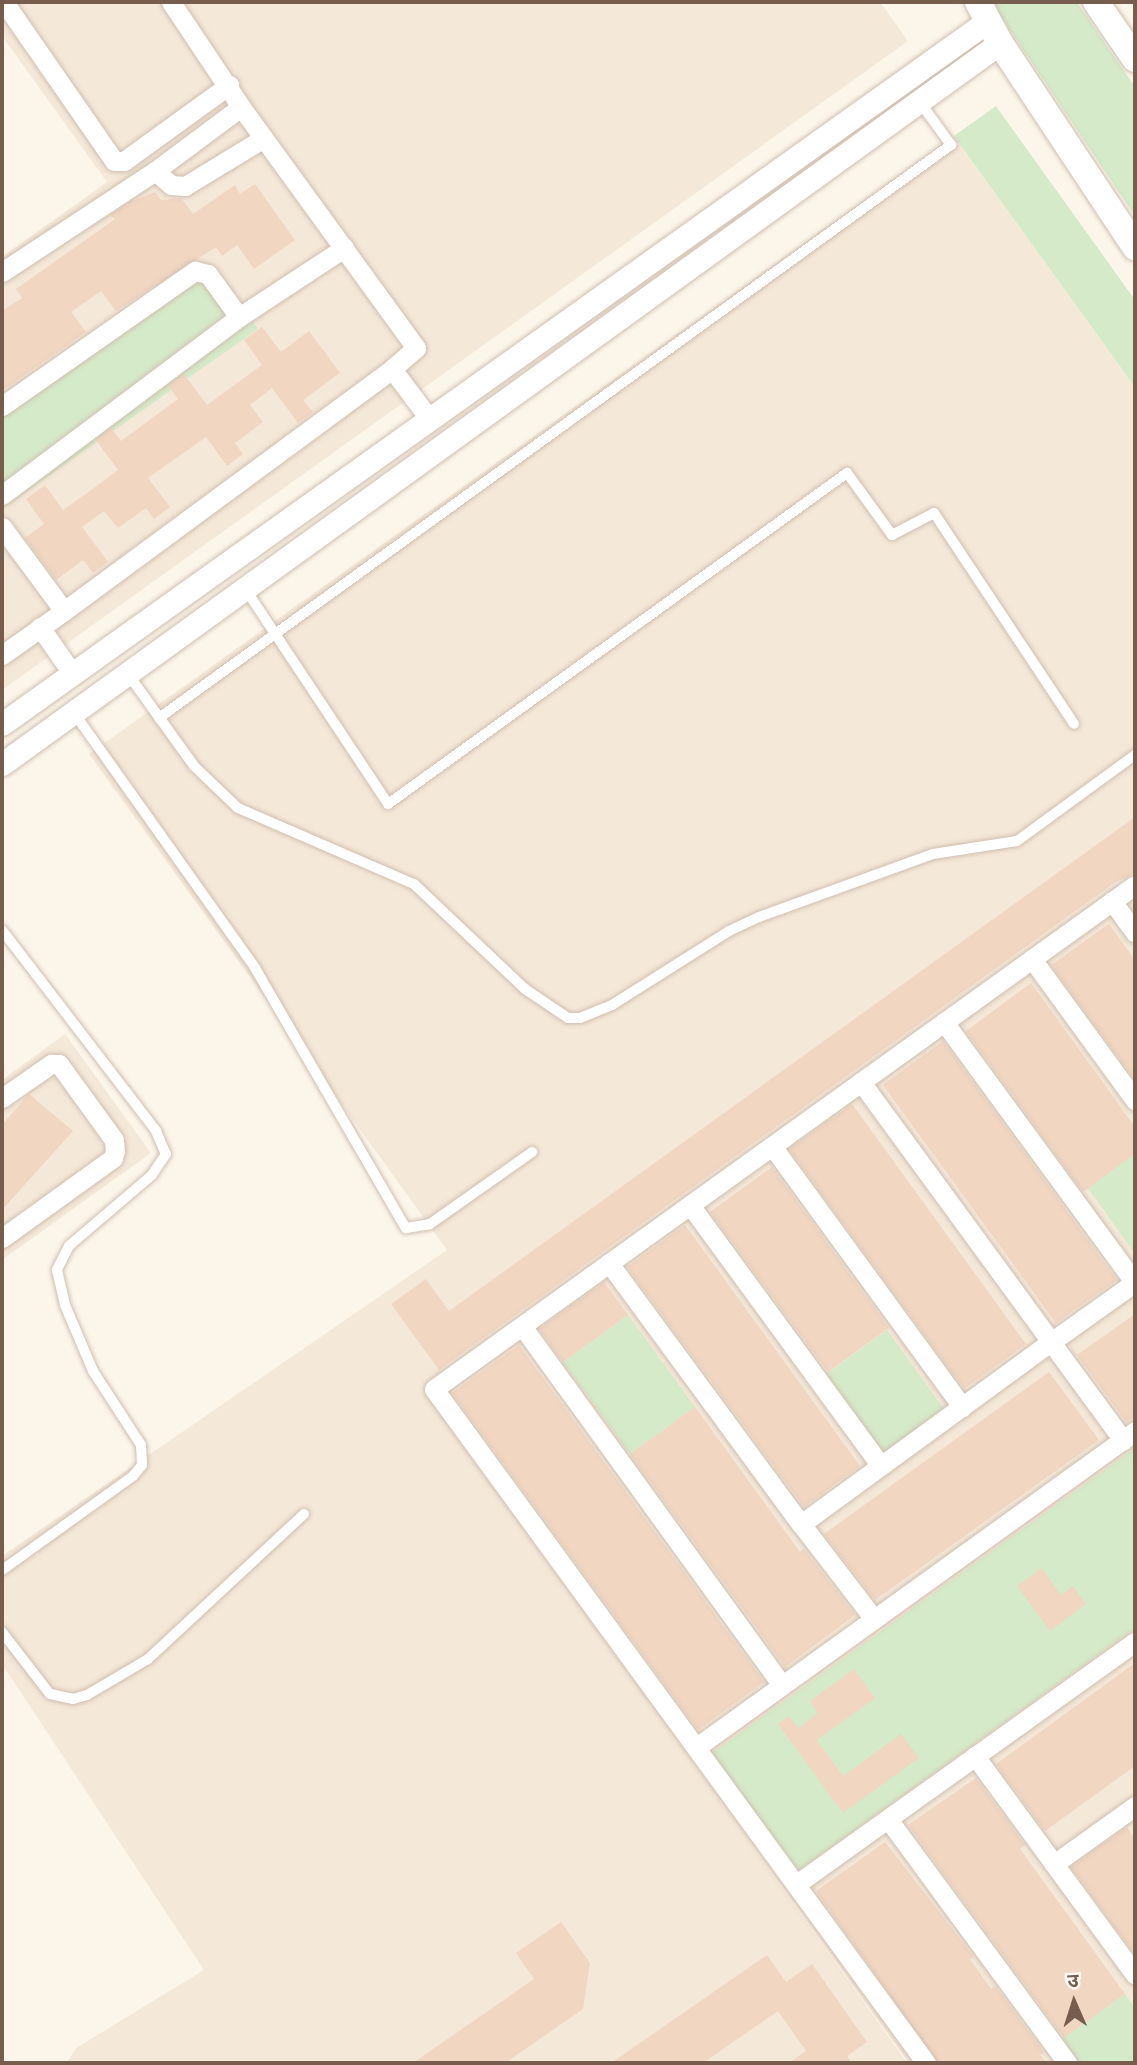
<!DOCTYPE html>
<meta charset="utf-8">
<style>
body{margin:0}
#map{position:relative;width:1137px;height:2065px;overflow:hidden;background:#fcf6ea;font-family:Helvetica,"Noto Sans Devanagari",sans-serif}
div>[style]{position:absolute}
.residential>*{inset:0;background:#f4e8d8}
.green>*{inset:0;background:#d5eac8}
.building>*{inset:0;background:#f1d6c2}
.roads{filter:drop-shadow(0 0 2px #cfbeaf) drop-shadow(0 0 2px #cfbeaf)}
.service>*{height:10px;margin:-5px;padding:0 5px;transform-origin:5px;border-radius:5px;background:#fff}
.minor>*{height:19px;margin:-9.5px;padding:0 9.5px;transform-origin:9.5px;border-radius:9.5px;background:#fff}
.tertiary>*{height:23px;margin:-11.5px;padding:0 11.5px;transform-origin:11.5px;border-radius:11.5px;background:#fff}
.secondary>*{height:26px;margin:-13px;padding:0 13px;transform-origin:13px;border-radius:13px;background:#fff}
span{translate:-50% -50%;white-space:nowrap;text-align:center;line-height:1.15;-webkit-text-stroke:7px #fffaf1;paint-order:stroke}
.frame{position:absolute;inset:0;border:4px solid #775d4d;pointer-events:none}
.north{position:absolute;left:1039px;top:1967px;width:70px;height:70px;-webkit-text-stroke:5px #fffaf1;paint-order:stroke;rotate:357deg;font-size:19px;font-weight:700;line-height:28px;text-align:center;color:#775d4d}
.north::after{content:'';display:block;margin:auto;width:24px;height:32px;background:#775d4d;clip-path:polygon(50% 0,100% 100%,50% 72%,0 100%)}
</style>
<div id="map">
<div class="residential">
<i style="clip-path:polygon(2px 2px,880px 2px,908px 41px,2px 690px,2px 257px,107px 182px,2px 36px)"></i>
<i style="clip-path:polygon(954px 136px,1135px 387px,1135px 2063px,909px 2063px,703px 1777px,907px 2063px,67px 2063px,76px 2048px,204px 1970px,2px 1664px,2px 1556px,447px 1250px,89px 754px)"></i>
<i style="clip-path:polygon(65px 1034px,151px 1153px,2px 1260px,2px 1080px)"></i>
</div>
<div class="green">
<i style="clip-path:polygon(991px 2px,1077px 2px,1135px 87px,1135px 216px)"></i>
<i style="clip-path:polygon(996px 106px,1135px 300px,1135px 387px,954px 136px)"></i>
<i style="clip-path:polygon(213px 265px,258px 329px,2px 509px,2px 413px)"></i>
<i style="clip-path:polygon(1135px 1154px,1135px 1254px,1088px 1188px)"></i>
<i style="clip-path:polygon(628px 1315px,695px 1407px,630px 1454px,563px 1362px)"></i>
<i style="clip-path:polygon(887px 1330px,946px 1412px,886px 1455px,826px 1374px)"></i>
<i style="clip-path:polygon(1135px 1448px,1135px 1628px,798px 1871px,712px 1753px)"></i>
<i style="clip-path:polygon(1125px 1994px,1135px 2008px,1135px 2063px,1077px 2063px,1060px 2040px)"></i>
</div>
<div class="building">
<i style="clip-path:polygon(255px 184px,295px 240px,254px 269px,237px 245px,222px 256px,216px 247px,116px 311px,101px 291px,71px 312px,86px 332px,2px 391px,2px 311px,22px 298px,16px 289px,115px 219px,110px 215px,130px 202px,155px 192px,161px 200px,181px 198px,193px 214px,235px 185px,240px 194px)"></i>
<i style="clip-path:polygon(262px 327px,281px 352px,309px 331px,340px 373px,303px 400px,313px 412px,298px 423px,272px 388px,250px 405px,263px 422px,235px 443px,243px 454px,227px 466px,206px 437px,148px 478px,170px 507px,154px 519px,146px 508px,118px 528px,104px 511px,82px 527px,108px 562px,93px 573px,83px 560px,56px 580px,25px 538px,44px 524px,26px 499px,45px 485px,63px 510px,90px 491px,118px 470px,96px 440px,111px 428px,121px 441px,178px 399px,168px 386px,184px 374px,207px 405px,262px 365px,244px 340px)"></i>
<i style="clip-path:polygon(1135px 817px,1135px 873px,1114px 883px,439px 1370px,391px 1304px,426px 1279px,449px 1311px)"></i>
<i style="clip-path:polygon(1109px 924px,1135px 960px,1135px 1080px,1051px 965px)"></i>
<i style="clip-path:polygon(1031px 983px,1135px 1127px,1135px 1154px,1083px 1192px,966px 1031px)"></i>
<i style="clip-path:polygon(943px 1041px,1117px 1280px,1056px 1323px,883px 1085px)"></i>
<i style="clip-path:polygon(29px 1094px,73px 1131px,2px 1210px,2px 1125px)"></i>
<i style="clip-path:polygon(852px 1104px,1026px 1344px,964px 1389px,789px 1149px)"></i>
<i style="clip-path:polygon(772px 1167px,889px 1328px,828px 1372px,710px 1212px)"></i>
<i style="clip-path:polygon(685px 1225px,860px 1466px,804px 1507px,627px 1267px)"></i>
<i style="clip-path:polygon(604px 1282px,628px 1315px,563px 1362px,539px 1329px)"></i>
<i style="clip-path:polygon(1135px 1314px,1135px 1417px,1126px 1422px,1077px 1355px)"></i>
<i style="clip-path:polygon(519px 1345px,764px 1682px,698px 1730px,452px 1393px)"></i>
<i style="clip-path:polygon(1049px 1372px,1099px 1440px,875px 1600px,824px 1534px)"></i>
<i style="clip-path:polygon(695px 1407px,800px 1552px,804px 1549px,855px 1615px,785px 1667px,630px 1454px)"></i>
<i style="clip-path:polygon(1042px 1568px,1061px 1595px,1073px 1586px,1086px 1604px,1050px 1631px,1017px 1586px)"></i>
<i style="clip-path:polygon(1135px 1663px,1135px 1766px,1045px 1831px,996px 1764px)"></i>
<i style="clip-path:polygon(854px 1669px,875px 1698px,817px 1740px,843px 1776px,901px 1734px,919px 1758px,843px 1813px,778px 1724px,789px 1716px,798px 1728px,818px 1713px,810px 1701px)"></i>
<i style="clip-path:polygon(976px 1778px,1025px 1845px,1020px 1849px,1125px 1994px,1064px 2038px,908px 1825px)"></i>
<i style="clip-path:polygon(1127px 1827px,1135px 1839px,1135px 1955px,1071px 1867px)"></i>
<i style="clip-path:polygon(885px 1842px,974px 1957px,970px 1959px,991px 1989px,995px 1986px,1044px 2052px,1040px 2055px,1046px 2063px,938px 2063px,816px 1891px)"></i>
<i style="clip-path:polygon(561px 1922px,590px 1963px,583px 2009px,505px 2063px,413px 2063px,534px 1979px,516px 1953px)"></i>
<i style="clip-path:polygon(767px 1955px,786px 1982px,812px 1964px,867px 2042px,847px 2056px,852px 2063px,789px 2063px,806px 2051px,778px 2011px,703px 2063px,611px 2063px)"></i>
</div>
<div class="roads">
<div class="service">
<i style="left:246px;top:590px;width:257px;rotate:56.4deg"></i>
<i style="left:388px;top:804px;width:566px;rotate:-35.8deg"></i>
<i style="left:847px;top:473px;width:77px;rotate:54deg"></i>
<i style="left:892px;top:535px;width:47px;rotate:-27.6deg"></i>
<i style="left:934px;top:513px;width:253px;rotate:56.4deg"></i>
<i style="left:128px;top:674px;width:113px;rotate:54.3deg"></i>
<i style="left:194px;top:766px;width:61px;rotate:43.7deg"></i>
<i style="left:238px;top:808px;width:192px;rotate:23.4deg"></i>
<i style="left:414px;top:884px;width:153px;rotate:43.4deg"></i>
<i style="left:525px;top:989px;width:52px;rotate:34deg"></i>
<i style="left:568px;top:1018px;width:12px"></i>
<i style="left:580px;top:1018px;width:35px;rotate:-22deg"></i>
<i style="left:612px;top:1005px;width:138px;rotate:-32.3deg"></i>
<i style="left:729px;top:931px;width:33px;rotate:-25deg"></i>
<i style="left:759px;top:917px;width:185px;rotate:-19.9deg"></i>
<i style="left:933px;top:854px;width:85px;rotate:-8.8deg"></i>
<i style="left:1017px;top:841px;width:146px;rotate:-36.1deg"></i>
<i style="left:74px;top:713px;width:313px;rotate:54.6deg"></i>
<i style="left:255px;top:968px;width:301px;rotate:59.9deg"></i>
<i style="left:406px;top:1228px;width:24px;rotate:-9deg"></i>
<i style="left:430px;top:1224px;width:125px;rotate:-35.2deg"></i>
<i style="left:159px;top:718px;width:978px;rotate:-35.89deg"></i>
<i style="left:951px;top:145px;width:54px;rotate:-126deg"></i>
<i style="left:2px;top:930px;width:253px;rotate:52.5deg"></i>
<i style="left:156px;top:1131px;width:25px;rotate:67deg"></i>
<i style="left:166px;top:1154px;width:25px;rotate:124deg"></i>
<i style="left:152px;top:1175px;width:109px;rotate:139.5deg"></i>
<i style="left:69px;top:1246px;width:27px;rotate:117deg"></i>
<i style="left:57px;top:1270px;width:36px;rotate:77deg"></i>
<i style="left:65px;top:1305px;width:72px;rotate:67deg"></i>
<i style="left:93px;top:1371px;width:88px;rotate:57deg"></i>
<i style="left:141px;top:1445px;width:20px;rotate:87deg"></i>
<i style="left:142px;top:1465px;width:14px;rotate:129deg"></i>
<i style="left:133px;top:1476px;width:161px;rotate:144.3deg"></i>
<i style="left:2px;top:1632px;width:78px;rotate:52.3deg"></i>
<i style="left:50px;top:1694px;width:24px;rotate:12deg"></i>
<i style="left:73px;top:1699px;width:15px;rotate:-16deg"></i>
<i style="left:87px;top:1695px;width:71px;rotate:-30.5deg"></i>
<i style="left:148px;top:1659px;width:213px;rotate:-42.9deg"></i>
</div>
<div class="minor">
<i style="left:4px;top:2px;width:193px;rotate:55.3deg"></i>
<i style="left:114px;top:161px;width:10px"></i>
<i style="left:124px;top:161px;width:130px;rotate:-35.9deg"></i>
<i style="left:171px;top:2px;width:126px;rotate:56.3deg"></i>
<i style="left:241px;top:107px;width:298px;rotate:54deg"></i>
<i style="left:416px;top:348px;width:32px;rotate:139deg"></i>
<i style="left:392px;top:369px;width:60px;rotate:53.1deg"></i>
<i style="left:155px;top:171px;width:21px;rotate:41deg"></i>
<i style="left:171px;top:185px;width:14px;rotate:4deg"></i>
<i style="left:185px;top:186px;width:92px;rotate:-31.3deg"></i>
<i style="left:2px;top:272px;width:183px;rotate:-33.4deg"></i>
<i style="left:155px;top:171px;width:107px;rotate:-36.7deg"></i>
<i style="left:2px;top:406px;width:236px;rotate:-35deg"></i>
<i style="left:195px;top:271px;width:13px;rotate:13deg"></i>
<i style="left:208px;top:274px;width:53px;rotate:54.2deg"></i>
<i style="left:2px;top:495px;width:296px;rotate:-36.9deg"></i>
<i style="left:239px;top:317px;width:126px;rotate:-33.3deg"></i>
<i style="left:2px;top:527px;width:104px;rotate:53.6deg"></i>
<i style="left:64px;top:611px;width:76px;rotate:144.6deg"></i>
<i style="left:64px;top:611px;width:408px;rotate:-36.4deg"></i>
<i style="left:40px;top:627px;width:56px;rotate:55.2deg"></i>
<i style="left:1112px;top:901px;width:39px;rotate:54deg"></i>
<i style="left:1032px;top:959px;width:175px;rotate:53.9deg"></i>
<i style="left:944px;top:1022px;width:322px;rotate:53.8deg"></i>
<i style="left:861px;top:1082px;width:322px;rotate:53.8deg"></i>
<i style="left:1051px;top:1342px;width:103px;rotate:-35.5deg"></i>
<i style="left:2px;top:1098px;width:60px;rotate:-34.8deg"></i>
<i style="left:51px;top:1064px;width:8px"></i>
<i style="left:59px;top:1064px;width:94px;rotate:54.1deg"></i>
<i style="left:114px;top:1140px;width:11px;rotate:85deg"></i>
<i style="left:115px;top:1151px;width:7px;rotate:106deg"></i>
<i style="left:113px;top:1158px;width:137px;rotate:144.2deg"></i>
<i style="left:772px;top:1146px;width:323px;rotate:53.9deg"></i>
<i style="left:690px;top:1205px;width:323px;rotate:53.8deg"></i>
<i style="left:609px;top:1263px;width:324px;rotate:53.7deg"></i>
<i style="left:522px;top:1326px;width:443px;rotate:54.1deg"></i>
<i style="left:874px;top:1619px;width:120px;rotate:-127.5deg"></i>
<i style="left:801px;top:1524px;width:309px;rotate:-36.1deg"></i>
<i style="left:1051px;top:1342px;width:122px;rotate:53.7deg"></i>
<i style="left:698px;top:1746px;width:539px;rotate:-35.78deg"></i>
<i style="left:975px;top:1756px;width:271px;rotate:53.8deg"></i>
<i style="left:888px;top:1819px;width:303px;rotate:53.7deg"></i>
<i style="left:1054px;top:1864px;width:100px;rotate:-35.6deg"></i>
<i style="left:798px;top:1883px;width:414px;rotate:-35.6deg"></i>
<i style="left:926px;top:2063px;width:834px;rotate:-126.13deg"></i>
<i style="left:434px;top:1389px;width:863px;rotate:-35.72deg"></i>
</div>
<div class="tertiary">
<i style="left:2px;top:724px;width:1211px;rotate:-35.49deg"></i>
<i style="left:2px;top:764px;width:1231px;rotate:-35.85deg"></i>
</div>
<div class="secondary">
<i style="left:978px;top:2px;width:47px;rotate:61.8deg"></i>
<i style="left:1000px;top:43px;width:245px;rotate:56.5deg"></i>
<i style="left:1096px;top:2px;width:69px;rotate:55.6deg"></i>
</div>
</div>
<div class="frame"></div>
<div class="north">उ</div>
</div>
